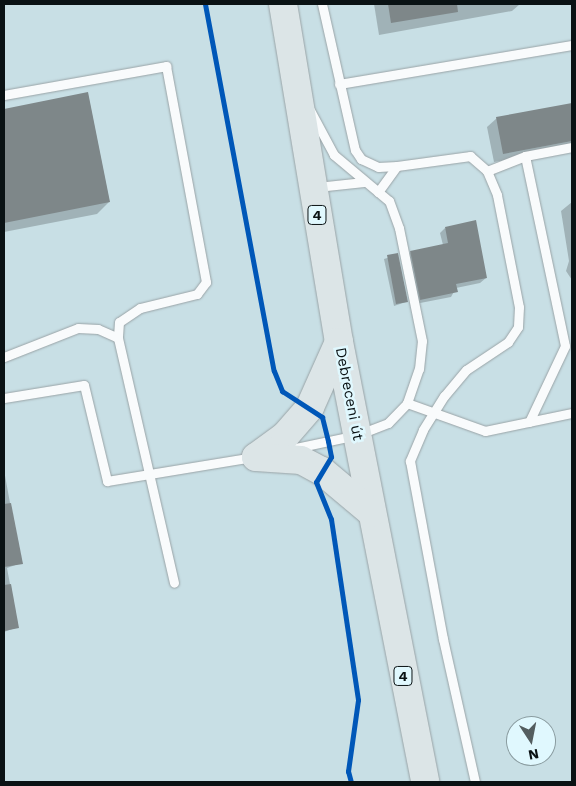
<!DOCTYPE html>
<meta charset="utf-8">
<style>
body{margin:0}
#map{position:relative;width:576px;height:786px;overflow:hidden;background:#dae7ea;font-family:"Work Sans",sans-serif}
div>[style]{position:absolute}
.built>*{inset:0;background:#c8dfe5}
.shadow>*{inset:0;background:#0003}
.building>*{inset:0;background:#7e8789}
.roads{filter:drop-shadow(0 0 1px #99a3a6) drop-shadow(0 0 1px #99a3a6)}
.lane>*{height:9px;margin:-4.5px;padding:0 4.5px;transform-origin:4.5px;border-radius:4.5px;background:#f9fbfc}
.primary>*{height:28px;margin:-14px;padding:0 14px;transform-origin:14px;border-radius:14px;background:#dce5e7}
.cycleway>*{height:5px;margin:-2.5px;padding:0 2.5px;transform-origin:2.5px;border-radius:2.5px;background:#0057b8}
span{translate:-50% -50%;white-space:nowrap;text-align:center;line-height:1.15;-webkit-text-stroke:5px #e0f8fe;paint-order:stroke}
.shield-label span{padding:1px 4px;background:#e0f8fe;border:1px solid;border-radius:4px;-webkit-text-stroke-width:0}
.shield-label{font-size:14px;color:#0a1214;font-weight:700}
.street-label{font-size:15px;color:#0a1214}
.frame{position:absolute;inset:0;border:5px solid #0a1214;pointer-events:none}
.north{position:absolute;left:506px;top:716px;width:50px;height:50px;box-sizing:border-box;background:#e0f8fe;border:1px solid #8a9ca0;border-radius:50%;rotate:169deg;font-size:14px;font-weight:700;line-height:20px;text-align:center;color:#0a1214}
.north::after{content:'';display:block;margin:auto;width:18px;height:22px;background:#535d5f;clip-path:polygon(50% 0,100% 100%,50% 72%,0 100%)}
</style>
<div id="map">
<div class="built">
<i style="clip-path:polygon(evenodd,4px 4px,572px 4px,572px 782px,4px 782px,4px 4px,516px 726px,546px 726px,546px 756px,516px 756px,516px 726px)"></i>
</div>
<div class="shadow">
<i style="clip-path:polygon(374px 4px,520px 4px,512px 11px,379px 35px)"></i>
<i style="clip-path:polygon(87px 93px,109px 202px,97px 214px,4px 232px,4px 110px)"></i>
<i style="clip-path:polygon(572px 104px,572px 148px,494px 162px,487px 127px,497px 118px)"></i>
<i style="clip-path:polygon(572px 202px,572px 280px,566px 271px,569px 261px,561px 211px)"></i>
<i style="clip-path:polygon(445px 228px,486px 278px,480px 283px,456px 288px,451px 297px,415px 304px,405px 257px,411px 252px,443px 245px,440px 233px)"></i>
<i style="clip-path:polygon(397px 255px,406px 302px,394px 306px,384px 259px)"></i>
<i style="clip-path:polygon(4px 470px,21px 563px,7px 568px,18px 627px,4px 632px)"></i>
</div>
<div class="building">
<i style="clip-path:polygon(388px 4px,457px 4px,458px 12px,391px 23px)"></i>
<i style="clip-path:polygon(88px 92px,110px 202px,4px 223px,4px 109px)"></i>
<i style="clip-path:polygon(572px 103px,572px 141px,503px 154px,496px 117px)"></i>
<i style="clip-path:polygon(476px 220px,487px 278px,456px 284px,458px 292px,420px 300px,410px 251px,448px 243px,445px 227px)"></i>
<i style="clip-path:polygon(398px 253px,408px 302px,396px 304px,387px 255px)"></i>
<i style="clip-path:polygon(11px 503px,23px 564px,4px 567px,4px 504px)"></i>
<i style="clip-path:polygon(11px 584px,19px 628px,4px 631px,4px 585px)"></i>
</div>
<div class="roads">
<div class="lane">
<i style="left:322px;top:4px;width:150px;rotate:77.3deg"></i>
<i style="left:355px;top:150px;width:11px;rotate:56deg"></i>
<i style="left:361px;top:159px;width:19px;rotate:25deg"></i>
<i style="left:378px;top:167px;width:19px;rotate:-3deg"></i>
<i style="left:397px;top:166px;width:74px;rotate:-7.8deg"></i>
<i style="left:470px;top:156px;width:23px;rotate:41deg"></i>
<i style="left:487px;top:171px;width:26px;rotate:67deg"></i>
<i style="left:497px;top:195px;width:114px;rotate:78.9deg"></i>
<i style="left:519px;top:307px;width:20px;rotate:93deg"></i>
<i style="left:518px;top:327px;width:18px;rotate:124deg"></i>
<i style="left:508px;top:342px;width:50px;rotate:146.3deg"></i>
<i style="left:466px;top:370px;width:34px;rotate:130deg"></i>
<i style="left:444px;top:396px;width:40px;rotate:122deg"></i>
<i style="left:423px;top:430px;width:34px;rotate:113deg"></i>
<i style="left:410px;top:461px;width:181px;rotate:79.5deg"></i>
<i style="left:443px;top:639px;width:147px;rotate:77.4deg"></i>
<i style="left:339px;top:84px;width:236px;rotate:-9.5deg"></i>
<i style="left:4px;top:95px;width:165px;rotate:-10.1deg"></i>
<i style="left:166px;top:66px;width:220px;rotate:79.5deg"></i>
<i style="left:206px;top:282px;width:15px;rotate:127deg"></i>
<i style="left:197px;top:294px;width:59px;rotate:166.2deg"></i>
<i style="left:140px;top:308px;width:25px;rotate:146deg"></i>
<i style="left:119px;top:322px;width:16px;rotate:94deg"></i>
<i style="left:525px;top:156px;width:194px;rotate:78.1deg"></i>
<i style="left:565px;top:346px;width:84px;rotate:115.3deg"></i>
<i style="left:487px;top:171px;width:41px;rotate:-21.5deg"></i>
<i style="left:525px;top:156px;width:48px;rotate:-10.8deg"></i>
<i style="left:317px;top:187px;width:47px;rotate:-6.1deg"></i>
<i style="left:378px;top:192px;width:32px;rotate:-54deg"></i>
<i style="left:4px;top:357px;width:79px;rotate:-21.4deg"></i>
<i style="left:78px;top:328px;width:20px;rotate:3deg"></i>
<i style="left:98px;top:329px;width:22px;rotate:24deg"></i>
<i style="left:118px;top:338px;width:251px;rotate:77.1deg"></i>
<i style="left:4px;top:398px;width:81px;rotate:-9.2deg"></i>
<i style="left:84px;top:385px;width:99px;rotate:76.5deg"></i>
<i style="left:107px;top:481px;width:149px;rotate:-9.3deg"></i>
<i style="left:407px;top:403px;width:83px;rotate:19.7deg"></i>
<i style="left:485px;top:431px;width:89px;rotate:-11.7deg"></i>
<i style="left:291px;top:449px;width:67px;rotate:-12deg"></i>
<i style="left:357px;top:435px;width:33px;rotate:-21deg"></i>
<i style="left:388px;top:423px;width:28px;rotate:-46deg"></i>
<i style="left:407px;top:403px;width:36px;rotate:-71deg"></i>
<i style="left:419px;top:369px;width:28px;rotate:-84deg"></i>
<i style="left:422px;top:341px;width:115px;rotate:-101.5deg"></i>
<i style="left:399px;top:228px;width:29px;rotate:-110deg"></i>
<i style="left:389px;top:201px;width:72px;rotate:-140.1deg"></i>
<i style="left:334px;top:155px;width:51px;rotate:-118.1deg"></i>
</div>
<div class="primary">
<i style="left:283px;top:4px;width:343px;rotate:80.6deg"></i>
<i style="left:339px;top:342px;width:448px;rotate:78.9deg"></i>
<i style="left:256px;top:457px;width:36px;rotate:-36deg"></i>
<i style="left:285px;top:436px;width:38px;rotate:-49deg"></i>
<i style="left:310px;top:407px;width:71px;rotate:-66deg"></i>
<i style="left:256px;top:457px;width:45px;rotate:3.8deg"></i>
<i style="left:301px;top:460px;width:24px;rotate:28deg"></i>
<i style="left:322px;top:471px;width:65px;rotate:40deg"></i>
</div>
</div>
<div class="cycleway">
<i style="left:205px;top:4px;width:373px;rotate:79.4deg"></i>
<i style="left:274px;top:371px;width:22px;rotate:68deg"></i>
<i style="left:282px;top:391px;width:48px;rotate:33deg"></i>
<i style="left:322px;top:417px;width:25px;rotate:76deg"></i>
<i style="left:328px;top:441px;width:16px;rotate:79deg"></i>
<i style="left:331px;top:457px;width:29px;rotate:121deg"></i>
<i style="left:316px;top:482px;width:40px;rotate:68deg"></i>
<i style="left:331px;top:519px;width:183px;rotate:81.5deg"></i>
<i style="left:358px;top:700px;width:72px;rotate:98deg"></i>
<i style="left:348px;top:771px;width:11px;rotate:75deg"></i>
</div>
<div class="shield-label">
<span style="left:317px;top:215px">4</span>
<span style="left:403px;top:676px">4</span>
</div>
<div class="street-label">
<span style="left:349px;top:394px;rotate:79deg">Debreceni út</span>
</div>
<div class="frame"></div>
<div class="north">N</div>
</div>
